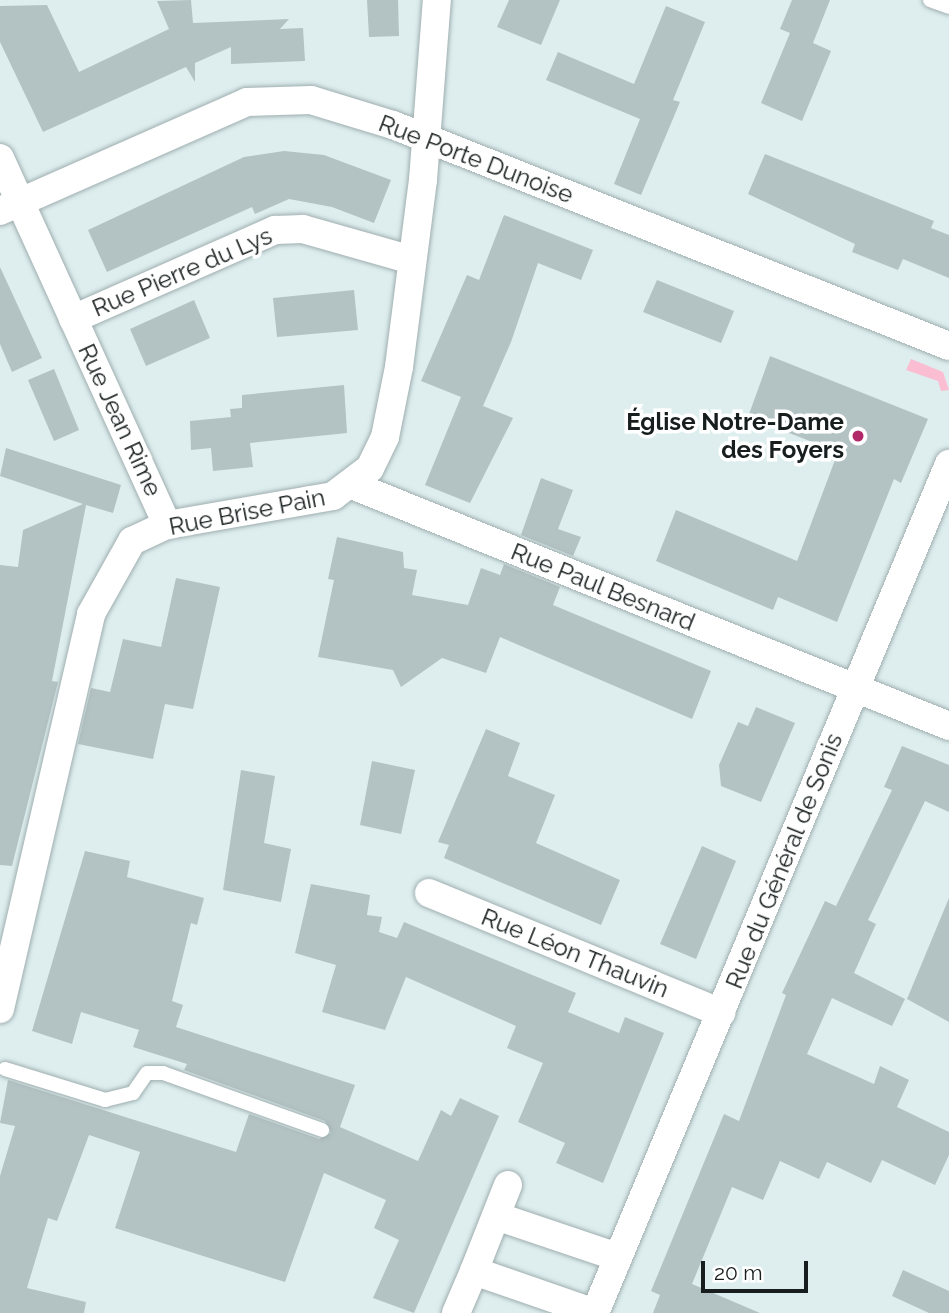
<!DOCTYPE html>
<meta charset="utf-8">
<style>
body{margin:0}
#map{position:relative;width:949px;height:1313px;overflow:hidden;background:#deeeef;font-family:Raleway,sans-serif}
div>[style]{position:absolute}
.green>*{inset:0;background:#fabdd1}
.building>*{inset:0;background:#b3c2c3}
.roads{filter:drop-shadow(0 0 2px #9faeaf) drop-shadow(0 0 2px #9faeaf)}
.lane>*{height:14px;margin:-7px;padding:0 7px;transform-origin:7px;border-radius:7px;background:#fff}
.street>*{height:28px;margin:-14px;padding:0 14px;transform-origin:14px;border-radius:14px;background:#fff}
.dots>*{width:19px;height:19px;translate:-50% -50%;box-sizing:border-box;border:4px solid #fff;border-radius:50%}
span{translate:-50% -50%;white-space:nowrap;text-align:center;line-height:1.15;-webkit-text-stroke:7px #fff;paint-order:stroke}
.street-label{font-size:24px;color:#181e1e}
.poi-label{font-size:24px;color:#181e1e;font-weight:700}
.right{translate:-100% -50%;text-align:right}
.scale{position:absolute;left:701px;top:1261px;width:107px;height:32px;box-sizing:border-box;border:4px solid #181e1e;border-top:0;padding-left:9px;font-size:21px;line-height:24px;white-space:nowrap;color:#181e1e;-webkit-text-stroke:5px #fff;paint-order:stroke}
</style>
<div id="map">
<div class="green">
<i style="clip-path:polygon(911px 359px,943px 372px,949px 390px,941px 391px,938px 381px,906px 370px)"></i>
</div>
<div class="building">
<i style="clip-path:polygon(191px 0,193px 23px,289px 19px,280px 29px,303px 28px,305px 61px,231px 64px,231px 47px,195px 63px,195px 82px,186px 67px,43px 132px,0 42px,0 6px,47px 5px,79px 72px,169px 29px,157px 1px)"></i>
<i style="clip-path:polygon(367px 0,398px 0,399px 36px,369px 37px)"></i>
<i style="clip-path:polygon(509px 0,560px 0,541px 45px,497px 27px)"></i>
<i style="clip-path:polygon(792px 0,830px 0,813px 43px,831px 51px,802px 121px,761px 103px,790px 33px,780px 29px)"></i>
<i style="clip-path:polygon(666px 6px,705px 22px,673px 100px,680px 102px,641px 195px,614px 184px,640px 119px,546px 80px,558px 52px,634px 84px)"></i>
<i style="clip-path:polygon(284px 151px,324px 155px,391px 180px,374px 223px,332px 207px,289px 199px,255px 214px,252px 207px,107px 272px,88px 230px,244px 157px)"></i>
<i style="clip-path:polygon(765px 154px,934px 221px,931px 228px,949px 235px,949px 278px,903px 259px,898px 270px,852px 252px,855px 244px,748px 194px)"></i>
<i style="clip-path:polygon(504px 215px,593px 250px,581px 280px,538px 263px,511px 342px,483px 406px,478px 404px,513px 418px,470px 503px,425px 485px,461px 397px,421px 381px,467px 275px,479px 280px)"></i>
<i style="clip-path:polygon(0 267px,42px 358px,12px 372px,0 344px)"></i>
<i style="clip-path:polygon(657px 280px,734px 311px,721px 343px,643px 312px)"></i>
<i style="clip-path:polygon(354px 290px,358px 330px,277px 337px,273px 298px)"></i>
<i style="clip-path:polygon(194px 300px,210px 338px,146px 366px,130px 329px)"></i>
<i style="clip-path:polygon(770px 356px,928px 419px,901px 483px,894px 479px,837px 622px,778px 597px,773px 610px,656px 561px,676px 510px,797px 561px,838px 452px,748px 417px)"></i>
<i style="clip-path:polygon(54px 369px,79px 430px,54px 441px,28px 380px)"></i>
<i style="clip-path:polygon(344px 385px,347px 433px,250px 443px,253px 467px,213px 471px,211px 448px,191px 450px,190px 421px,231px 417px,230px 409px,242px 408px,242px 395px)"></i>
<i style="clip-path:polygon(6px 448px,121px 485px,113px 513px,86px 505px,52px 681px,58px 682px,12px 866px,0 865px,0 565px,18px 567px,23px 530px,83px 504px,0 476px)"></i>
<i style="clip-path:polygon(541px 478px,573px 490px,558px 529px,581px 537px,573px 556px,521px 535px)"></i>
<i style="clip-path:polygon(337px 537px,403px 552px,404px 568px,417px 570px,412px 595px,468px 605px,481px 568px,500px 575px,504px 564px,560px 587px,553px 605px,711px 671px,692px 719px,500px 637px,486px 673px,442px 658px,401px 687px,393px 670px,318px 657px,334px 580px,328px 579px)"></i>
<i style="clip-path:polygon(176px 578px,220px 587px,193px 709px,165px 704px,153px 759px,78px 744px,91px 688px,110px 692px,123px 639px,161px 647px)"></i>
<i style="clip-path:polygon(756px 707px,795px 723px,761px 802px,721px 786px,719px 765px,738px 722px,748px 726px)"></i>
<i style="clip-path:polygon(486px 729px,520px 743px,508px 776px,555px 795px,536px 843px,620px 880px,601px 925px,444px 858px,449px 845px,438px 842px)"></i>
<i style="clip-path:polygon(902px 746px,949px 765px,949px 812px,925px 801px,868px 920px,876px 924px,854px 973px,905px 999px,892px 1026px,832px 998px,807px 1054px,874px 1084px,880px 1066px,909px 1080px,897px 1107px,949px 1132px,949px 1155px,935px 1185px,882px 1160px,871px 1183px,827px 1162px,819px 1179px,780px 1161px,763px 1200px,732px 1187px,692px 1284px,760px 1313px,653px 1313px,660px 1295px,651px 1291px,724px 1114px,739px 1121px,786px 995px,782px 993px,825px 901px,836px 906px,892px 790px,884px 787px)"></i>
<i style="clip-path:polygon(372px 761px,415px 770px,401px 834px,360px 825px)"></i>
<i style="clip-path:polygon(241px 770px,275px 776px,264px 843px,291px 849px,281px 902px,223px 890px)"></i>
<i style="clip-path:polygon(702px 846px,736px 861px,696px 959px,660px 944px)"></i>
<i style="clip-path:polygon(85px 851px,130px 861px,127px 877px,204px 898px,197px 925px,191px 923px,172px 1001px,183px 1005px,176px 1027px,355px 1085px,340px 1127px,418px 1161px,441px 1110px,451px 1116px,460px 1098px,499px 1116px,414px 1313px,373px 1298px,399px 1240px,374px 1228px,386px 1200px,324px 1173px,285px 1282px,115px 1228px,140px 1152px,89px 1135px,57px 1221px,48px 1218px,27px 1288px,86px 1302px,84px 1313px,0 1313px,0 1176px,15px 1126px,0 1123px,8px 1080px,236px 1152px,249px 1114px,319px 1139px,331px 1133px,325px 1121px,184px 1070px,187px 1064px,133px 1047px,139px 1030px,81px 1012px,72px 1044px,32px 1031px)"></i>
<i style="clip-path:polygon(311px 884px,370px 895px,367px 915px,382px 917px,379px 932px,397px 938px,404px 922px,576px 993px,568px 1012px,619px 1033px,625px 1017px,664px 1033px,603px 1183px,556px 1163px,565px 1143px,518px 1122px,543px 1063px,507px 1048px,516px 1026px,406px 977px,385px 1030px,322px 1012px,336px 965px,295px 953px)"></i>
<i style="clip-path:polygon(949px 898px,949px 1022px,907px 999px)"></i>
<i style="clip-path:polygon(903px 1270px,949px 1291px,949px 1313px,929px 1313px,892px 1296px)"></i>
</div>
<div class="roads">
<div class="lane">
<i style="left:930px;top:0;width:20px;rotate:20deg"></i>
<i style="left:5px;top:1069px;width:105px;rotate:17.2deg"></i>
<i style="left:105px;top:1100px;width:29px;rotate:-14deg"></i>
<i style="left:133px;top:1093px;width:24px;rotate:-55deg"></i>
<i style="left:147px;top:1073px;width:16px"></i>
<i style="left:163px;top:1073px;width:169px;rotate:19.7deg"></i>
</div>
<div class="street">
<i style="left:0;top:158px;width:403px;rotate:65.5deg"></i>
<i style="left:0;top:211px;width:270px;rotate:-23.8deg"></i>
<i style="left:247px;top:102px;width:64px;rotate:-1.8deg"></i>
<i style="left:311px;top:100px;width:86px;rotate:17deg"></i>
<i style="left:393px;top:125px;width:598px;rotate:21.68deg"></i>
<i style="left:73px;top:319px;width:221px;rotate:-23.8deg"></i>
<i style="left:275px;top:230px;width:28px;rotate:-2deg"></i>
<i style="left:303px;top:229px;width:113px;rotate:15.9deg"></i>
<i style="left:352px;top:485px;width:644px;rotate:21.98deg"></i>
<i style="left:429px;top:893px;width:316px;rotate:22.3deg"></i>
<i style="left:0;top:1009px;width:405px;rotate:-77deg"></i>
<i style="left:91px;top:614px;width:84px;rotate:-60.7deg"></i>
<i style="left:132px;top:541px;width:38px;rotate:-25deg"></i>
<i style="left:167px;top:525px;width:169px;rotate:-9.9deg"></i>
<i style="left:333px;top:496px;width:46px;rotate:-37.1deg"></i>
<i style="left:370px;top:468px;width:34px;rotate:-64deg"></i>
<i style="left:385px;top:437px;width:71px;rotate:-78.7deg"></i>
<i style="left:399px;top:367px;width:189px;rotate:-82.7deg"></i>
<i style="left:423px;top:180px;width:181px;rotate:-85.6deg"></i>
<i style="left:508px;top:1185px;width:92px;rotate:111.6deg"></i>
<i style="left:474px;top:1271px;width:128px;rotate:19.1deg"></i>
<i style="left:595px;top:1313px;width:920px;rotate:-67.37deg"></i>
<i style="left:496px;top:1216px;width:129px;rotate:18.6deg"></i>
<i style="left:456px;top:1313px;width:46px;rotate:-66.8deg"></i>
</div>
</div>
<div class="dots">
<i style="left:858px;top:436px;background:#b2296a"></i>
</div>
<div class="street-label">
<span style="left:476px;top:159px;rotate:21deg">Rue Porte Dunoise</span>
<span style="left:182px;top:272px;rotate:-23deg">Rue Pierre du Lys</span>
<span style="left:120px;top:420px;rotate:65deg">Rue Jean Rime</span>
<span style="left:247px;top:512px;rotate:-11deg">Rue Brise Pain</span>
<span style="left:603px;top:587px;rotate:22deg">Rue Paul Besnard</span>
<span style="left:784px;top:861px;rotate:-68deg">Rue du Général de Sonis</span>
<span style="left:575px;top:953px;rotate:22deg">Rue Léon Thauvin</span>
</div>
<div class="poi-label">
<span class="right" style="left:844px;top:436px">Église Notre-Dame<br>des Foyers</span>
</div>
<div class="scale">20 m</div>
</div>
